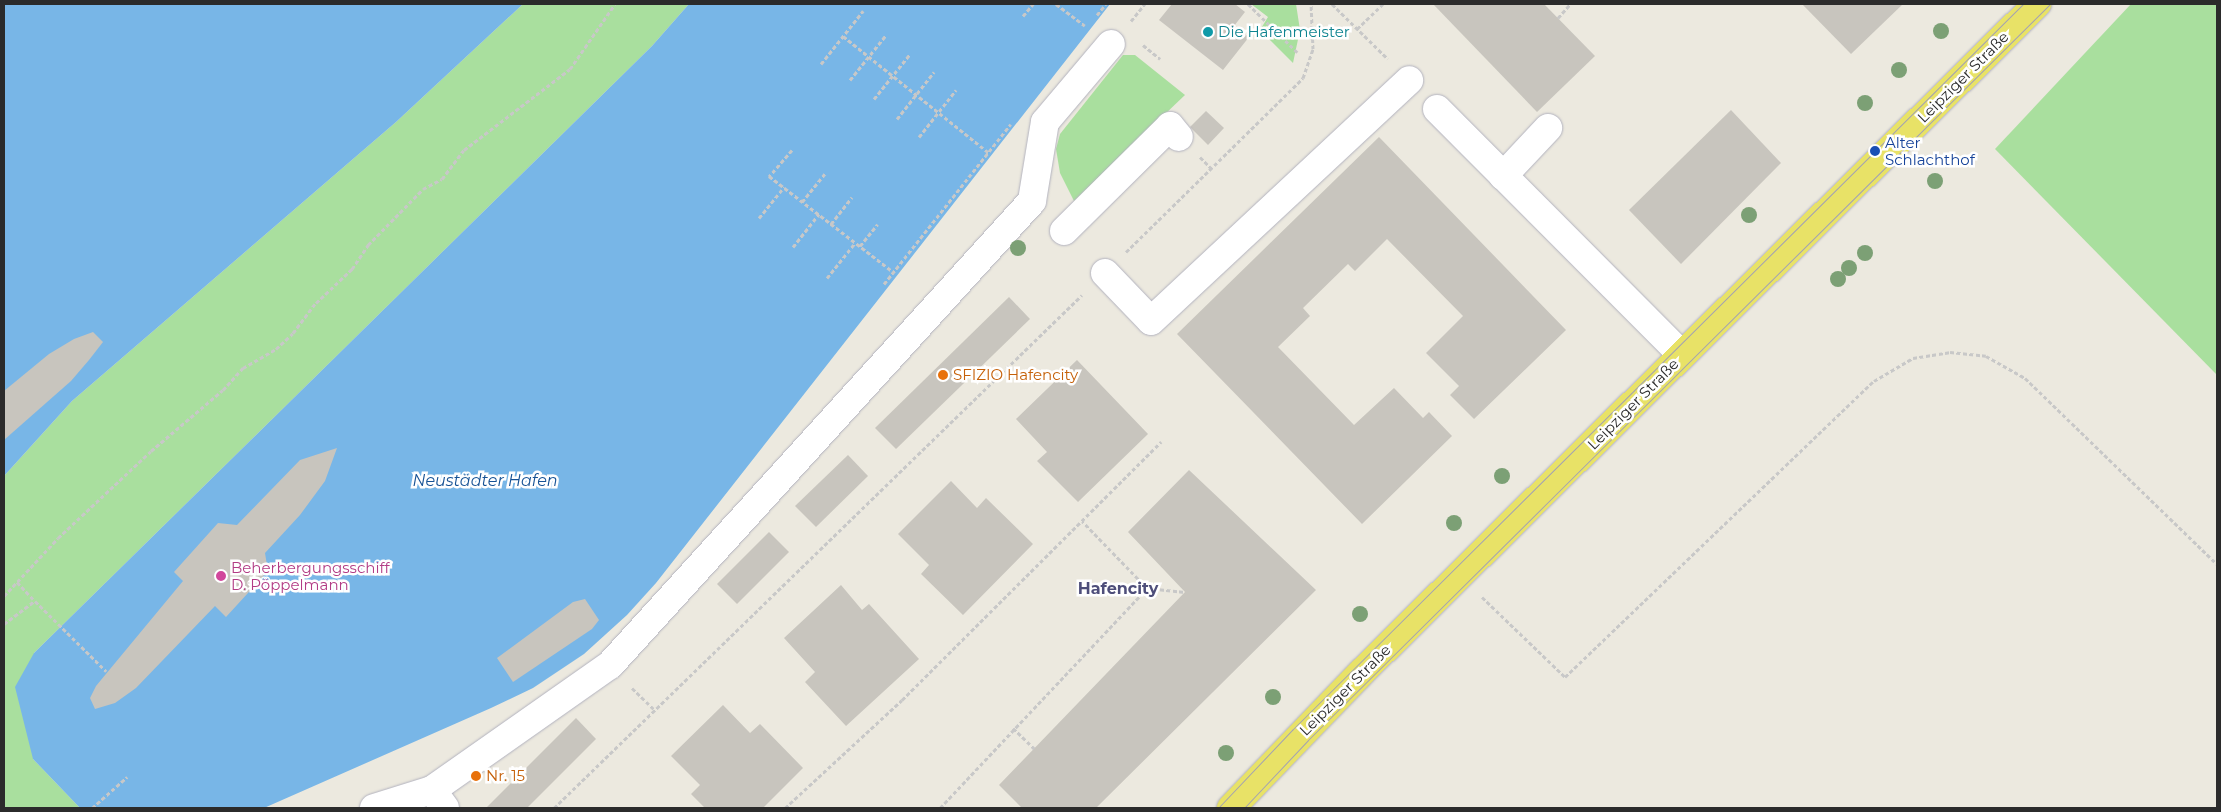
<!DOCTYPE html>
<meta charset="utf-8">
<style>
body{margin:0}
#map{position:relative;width:2221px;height:812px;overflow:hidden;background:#ece9df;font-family:Montserrat,sans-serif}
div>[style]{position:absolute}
.green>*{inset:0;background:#a9df9e}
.water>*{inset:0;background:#78b6e7}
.building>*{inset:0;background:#c8c5be}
.path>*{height:3px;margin-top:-1.5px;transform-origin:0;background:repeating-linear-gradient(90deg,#c8c8c8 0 4px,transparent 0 6.5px)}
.roads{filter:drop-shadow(0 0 1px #b2b2be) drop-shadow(0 0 1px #b2b2be)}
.minor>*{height:28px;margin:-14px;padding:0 14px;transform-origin:14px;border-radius:14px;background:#fff}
.major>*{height:28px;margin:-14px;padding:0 14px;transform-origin:14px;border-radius:14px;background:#e8e267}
.tram>*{height:1px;margin:-0.5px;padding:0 0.5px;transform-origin:0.5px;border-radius:0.5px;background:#a2a1b4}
.trees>*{width:16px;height:16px;margin:-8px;border-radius:50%;background:#7ca075}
.dots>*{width:14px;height:14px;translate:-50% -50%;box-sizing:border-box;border:2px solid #fff;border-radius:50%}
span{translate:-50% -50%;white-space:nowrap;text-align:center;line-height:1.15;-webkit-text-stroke:5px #fff;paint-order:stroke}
.culture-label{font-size:15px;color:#0d838f}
.left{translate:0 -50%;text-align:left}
.street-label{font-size:15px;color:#2b2b2b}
.transit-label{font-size:15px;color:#164399}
.food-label{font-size:15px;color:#c56008}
.hotel-label{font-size:15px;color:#b23c85}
.water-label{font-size:16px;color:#165295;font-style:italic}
.neighbourhood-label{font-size:16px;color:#4e4e7a;font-weight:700}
.frame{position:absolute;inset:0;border:5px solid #2b2b2b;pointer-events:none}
</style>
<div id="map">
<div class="green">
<i style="clip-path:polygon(523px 4px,689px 4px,652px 46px,34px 653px,33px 759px,80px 808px,4px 808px,4px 476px,72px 401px,396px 122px)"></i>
<i style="clip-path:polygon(1251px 4px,1296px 4px,1300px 30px,1293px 63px,1260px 30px,1268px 17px)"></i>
<i style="clip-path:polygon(2131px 4px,2217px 4px,2217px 375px,1995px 149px)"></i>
<i style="clip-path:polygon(1123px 55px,1135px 55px,1185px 95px,1074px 201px,1060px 173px,1056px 149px,1060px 134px)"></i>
</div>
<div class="water">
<i style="clip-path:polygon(4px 4px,523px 4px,396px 122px,72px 401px,4px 476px)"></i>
<i style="clip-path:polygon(689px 4px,1110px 4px,656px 583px,627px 615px,584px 654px,533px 688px,491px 708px,264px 808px,80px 808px,33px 759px,15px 687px,34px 653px,652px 46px)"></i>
</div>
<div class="building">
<i style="clip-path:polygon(1172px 4px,1235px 4px,1245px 12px,1234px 26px,1249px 37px,1223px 70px,1159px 20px)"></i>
<i style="clip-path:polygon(1433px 4px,1544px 4px,1595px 56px,1537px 112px)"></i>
<i style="clip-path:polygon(1802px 4px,1903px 4px,1851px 54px)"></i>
<i style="clip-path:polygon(1731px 110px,1781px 163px,1681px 264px,1629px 210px)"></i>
<i style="clip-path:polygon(1206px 111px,1224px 128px,1208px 145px,1190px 127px)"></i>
<i style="clip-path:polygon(1379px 137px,1566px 330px,1474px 419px,1450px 395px,1459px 386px,1426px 353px,1463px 316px,1387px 239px,1355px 271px,1348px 264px,1303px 308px,1310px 316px,1278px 347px,1354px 425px,1394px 388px,1423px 418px,1429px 412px,1452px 436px,1362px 524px,1177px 334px)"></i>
<i style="clip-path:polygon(1009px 297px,1030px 319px,896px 449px,875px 428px)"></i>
<i style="clip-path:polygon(93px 332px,103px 342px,89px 360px,71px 381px,4px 440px,4px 391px,49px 354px,74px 339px)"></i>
<i style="clip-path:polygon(1077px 360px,1148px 434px,1078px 502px,1037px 461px,1047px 452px,1016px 419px)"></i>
<i style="clip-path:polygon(337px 448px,325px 481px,300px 515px,265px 553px,268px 571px,226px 617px,215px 606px,136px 688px,115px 703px,95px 709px,90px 698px,96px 686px,183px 581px,174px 572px,218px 523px,237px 525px,300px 460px)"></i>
<i style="clip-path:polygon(848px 455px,868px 476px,816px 527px,795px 506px)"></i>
<i style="clip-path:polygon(1189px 470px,1316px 590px,1096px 808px,1022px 808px,999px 785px,1185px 592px,1128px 532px)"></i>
<i style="clip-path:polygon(951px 481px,977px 508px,986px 498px,1033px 544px,963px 615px,921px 574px,929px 565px,898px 534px)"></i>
<i style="clip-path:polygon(769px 532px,789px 552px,737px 604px,717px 584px)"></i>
<i style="clip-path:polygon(841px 585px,862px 610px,869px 604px,919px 659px,846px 726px,805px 682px,815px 672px,784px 638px)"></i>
<i style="clip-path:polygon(585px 599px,599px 620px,592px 629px,513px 682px,497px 658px,573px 602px)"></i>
<i style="clip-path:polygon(723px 705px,750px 733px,760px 724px,803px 768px,763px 808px,705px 808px,691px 794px,700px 785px,671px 756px)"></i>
<i style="clip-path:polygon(576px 718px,596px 739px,527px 808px,486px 808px)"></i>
</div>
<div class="path">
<i style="left:1056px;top:4px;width:36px;rotate:37deg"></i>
<i style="left:1248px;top:4px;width:69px;rotate:44.4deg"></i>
<i style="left:1332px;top:4px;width:78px;rotate:44.5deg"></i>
<i style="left:1097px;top:15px;width:14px;rotate:-51deg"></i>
<i style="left:1023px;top:16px;width:16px;rotate:-50deg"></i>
<i style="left:1558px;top:18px;width:18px;rotate:-49deg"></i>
<i style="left:1131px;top:21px;width:22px;rotate:-51deg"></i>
<i style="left:1357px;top:29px;width:36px;rotate:-44deg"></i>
<i style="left:843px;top:36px;width:187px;rotate:38.7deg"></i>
<i style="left:1143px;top:45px;width:22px;rotate:39deg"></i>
<i style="left:821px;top:64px;width:68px;rotate:-51.6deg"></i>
<i style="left:850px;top:80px;width:58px;rotate:-51.3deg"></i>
<i style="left:874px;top:99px;width:58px;rotate:-51.3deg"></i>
<i style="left:897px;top:119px;width:60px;rotate:-51.8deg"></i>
<i style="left:919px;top:137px;width:60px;rotate:-51.8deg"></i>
<i style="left:792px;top:150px;width:35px;rotate:131deg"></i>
<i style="left:769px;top:176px;width:157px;rotate:37.7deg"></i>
<i style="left:1200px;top:157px;width:17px;rotate:45deg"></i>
<i style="left:802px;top:202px;width:38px;rotate:-51deg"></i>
<i style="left:759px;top:218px;width:40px;rotate:-51deg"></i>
<i style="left:831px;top:224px;width:34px;rotate:-52deg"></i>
<i style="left:860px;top:246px;width:28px;rotate:-51deg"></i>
<i style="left:793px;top:247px;width:42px;rotate:-51.8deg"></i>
<i style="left:1126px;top:252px;width:248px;rotate:-44.5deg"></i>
<i style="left:1303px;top:78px;width:31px;rotate:-71deg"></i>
<i style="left:1313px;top:49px;width:45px;rotate:-92.5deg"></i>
<i style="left:827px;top:278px;width:45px;rotate:-51.3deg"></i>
<i style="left:884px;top:284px;width:204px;rotate:-51.6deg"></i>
<i style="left:17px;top:582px;width:26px;rotate:47deg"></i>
<i style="left:1147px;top:588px;width:38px;rotate:6deg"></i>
<i style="left:4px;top:596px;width:79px;rotate:-47deg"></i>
<i style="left:58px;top:538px;width:127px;rotate:-43.1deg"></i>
<i style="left:151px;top:451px;width:94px;rotate:-40.3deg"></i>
<i style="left:223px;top:390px;width:30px;rotate:-48deg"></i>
<i style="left:243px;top:368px;width:38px;rotate:-30deg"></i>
<i style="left:276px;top:349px;width:23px;rotate:-43deg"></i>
<i style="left:293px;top:333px;width:38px;rotate:-53deg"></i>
<i style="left:316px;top:303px;width:50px;rotate:-43.4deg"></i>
<i style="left:352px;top:269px;width:29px;rotate:-56deg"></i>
<i style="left:368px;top:245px;width:78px;rotate:-45.5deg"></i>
<i style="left:423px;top:189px;width:21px;rotate:-28deg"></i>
<i style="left:442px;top:179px;width:36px;rotate:-53deg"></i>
<i style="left:464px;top:150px;width:133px;rotate:-37.4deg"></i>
<i style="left:570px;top:69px;width:79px;rotate:-55.3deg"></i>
<i style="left:1482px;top:597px;width:115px;rotate:43.9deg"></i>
<i style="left:1565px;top:677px;width:428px;rotate:-43.8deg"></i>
<i style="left:1874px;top:381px;width:45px;rotate:-30.5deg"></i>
<i style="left:1913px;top:358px;width:37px;rotate:-9deg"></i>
<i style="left:1950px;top:352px;width:36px;rotate:6deg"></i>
<i style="left:1986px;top:356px;width:45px;rotate:29.4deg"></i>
<i style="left:2025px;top:378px;width:267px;rotate:44.1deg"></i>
<i style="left:4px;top:624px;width:39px;rotate:-37deg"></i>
<i style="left:35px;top:601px;width:100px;rotate:44.6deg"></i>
<i style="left:632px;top:688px;width:32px;rotate:44deg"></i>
<i style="left:1013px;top:728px;width:30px;rotate:44deg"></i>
<i style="left:92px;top:808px;width:47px;rotate:-41.5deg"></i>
<i style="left:554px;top:808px;width:736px;rotate:-44.17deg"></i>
<i style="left:785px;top:808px;width:159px;rotate:-42.7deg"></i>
<i style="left:902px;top:700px;width:366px;rotate:-44.9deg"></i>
<i style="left:940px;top:808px;width:302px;rotate:-46.7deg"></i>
<i style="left:1147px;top:588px;width:93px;rotate:-134.1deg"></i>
</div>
<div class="roads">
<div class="minor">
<i style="left:1437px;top:109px;width:347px;rotate:45.1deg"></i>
<i style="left:1503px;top:176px;width:66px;rotate:-46.8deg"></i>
<i style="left:1064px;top:231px;width:149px;rotate:-44.7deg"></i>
<i style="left:1170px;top:126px;width:14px;rotate:51deg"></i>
<i style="left:1105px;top:273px;width:66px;rotate:46.2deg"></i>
<i style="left:1151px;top:321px;width:353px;rotate:-43deg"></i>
<i style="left:432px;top:790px;width:22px;rotate:54deg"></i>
<i style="left:374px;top:808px;width:61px;rotate:-17.2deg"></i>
<i style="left:432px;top:790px;width:218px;rotate:-35.1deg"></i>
<i style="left:610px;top:665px;width:627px;rotate:-47.71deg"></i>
<i style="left:1032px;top:201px;width:80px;rotate:-80.7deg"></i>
<i style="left:1045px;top:122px;width:102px;rotate:-49.8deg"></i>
</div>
<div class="major">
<i style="left:1231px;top:808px;width:189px;rotate:-46.1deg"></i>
<i style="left:1362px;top:672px;width:950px;rotate:-44.7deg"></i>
</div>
</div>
<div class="tram">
<i style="left:1218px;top:808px;width:108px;rotate:-46.5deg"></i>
<i style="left:1292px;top:730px;width:1030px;rotate:-44.8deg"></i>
<i style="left:1244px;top:808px;width:93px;rotate:-46.7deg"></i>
<i style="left:1308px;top:740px;width:1045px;rotate:-44.77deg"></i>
</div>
<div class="trees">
<i style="left:1941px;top:31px"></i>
<i style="left:1899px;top:70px"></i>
<i style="left:1865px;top:103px"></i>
<i style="left:1935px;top:181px"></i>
<i style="left:1749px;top:215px"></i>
<i style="left:1018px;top:248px"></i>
<i style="left:1865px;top:253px"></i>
<i style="left:1849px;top:268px"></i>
<i style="left:1838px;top:279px"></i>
<i style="left:1502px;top:476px"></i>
<i style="left:1454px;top:523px"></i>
<i style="left:1360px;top:614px"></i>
<i style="left:1273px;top:697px"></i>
<i style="left:1226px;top:753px"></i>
</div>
<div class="dots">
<i style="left:1208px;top:32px;background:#0f9aa8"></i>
<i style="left:1875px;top:151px;background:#1a4fb4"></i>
<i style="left:943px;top:375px;background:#e8710a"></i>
<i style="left:221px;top:576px;background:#d1479c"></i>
<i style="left:476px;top:776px;background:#e8710a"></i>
</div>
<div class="culture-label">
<span class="left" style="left:1218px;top:32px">Die Hafenmeister</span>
</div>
<div class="street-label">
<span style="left:1963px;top:77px;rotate:-45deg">Leipziger Straße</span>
<span style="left:1633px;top:404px;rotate:-45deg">Leipziger Straße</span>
<span style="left:1345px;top:690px;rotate:-45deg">Leipziger Straße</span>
</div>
<div class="transit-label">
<span class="left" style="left:1885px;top:151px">Alter<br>Schlachthof</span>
</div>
<div class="food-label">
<span class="left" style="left:953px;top:375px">SFIZIO Hafencity</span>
<span class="left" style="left:486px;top:776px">Nr. 15</span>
</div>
<div class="hotel-label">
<span class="left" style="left:231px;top:576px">Beherbergungsschiff<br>D. Pöppelmann</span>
</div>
<div class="water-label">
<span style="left:485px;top:481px">Neustädter Hafen</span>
</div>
<div class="neighbourhood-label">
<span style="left:1118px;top:589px">Hafencity</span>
</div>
<div class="frame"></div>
</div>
